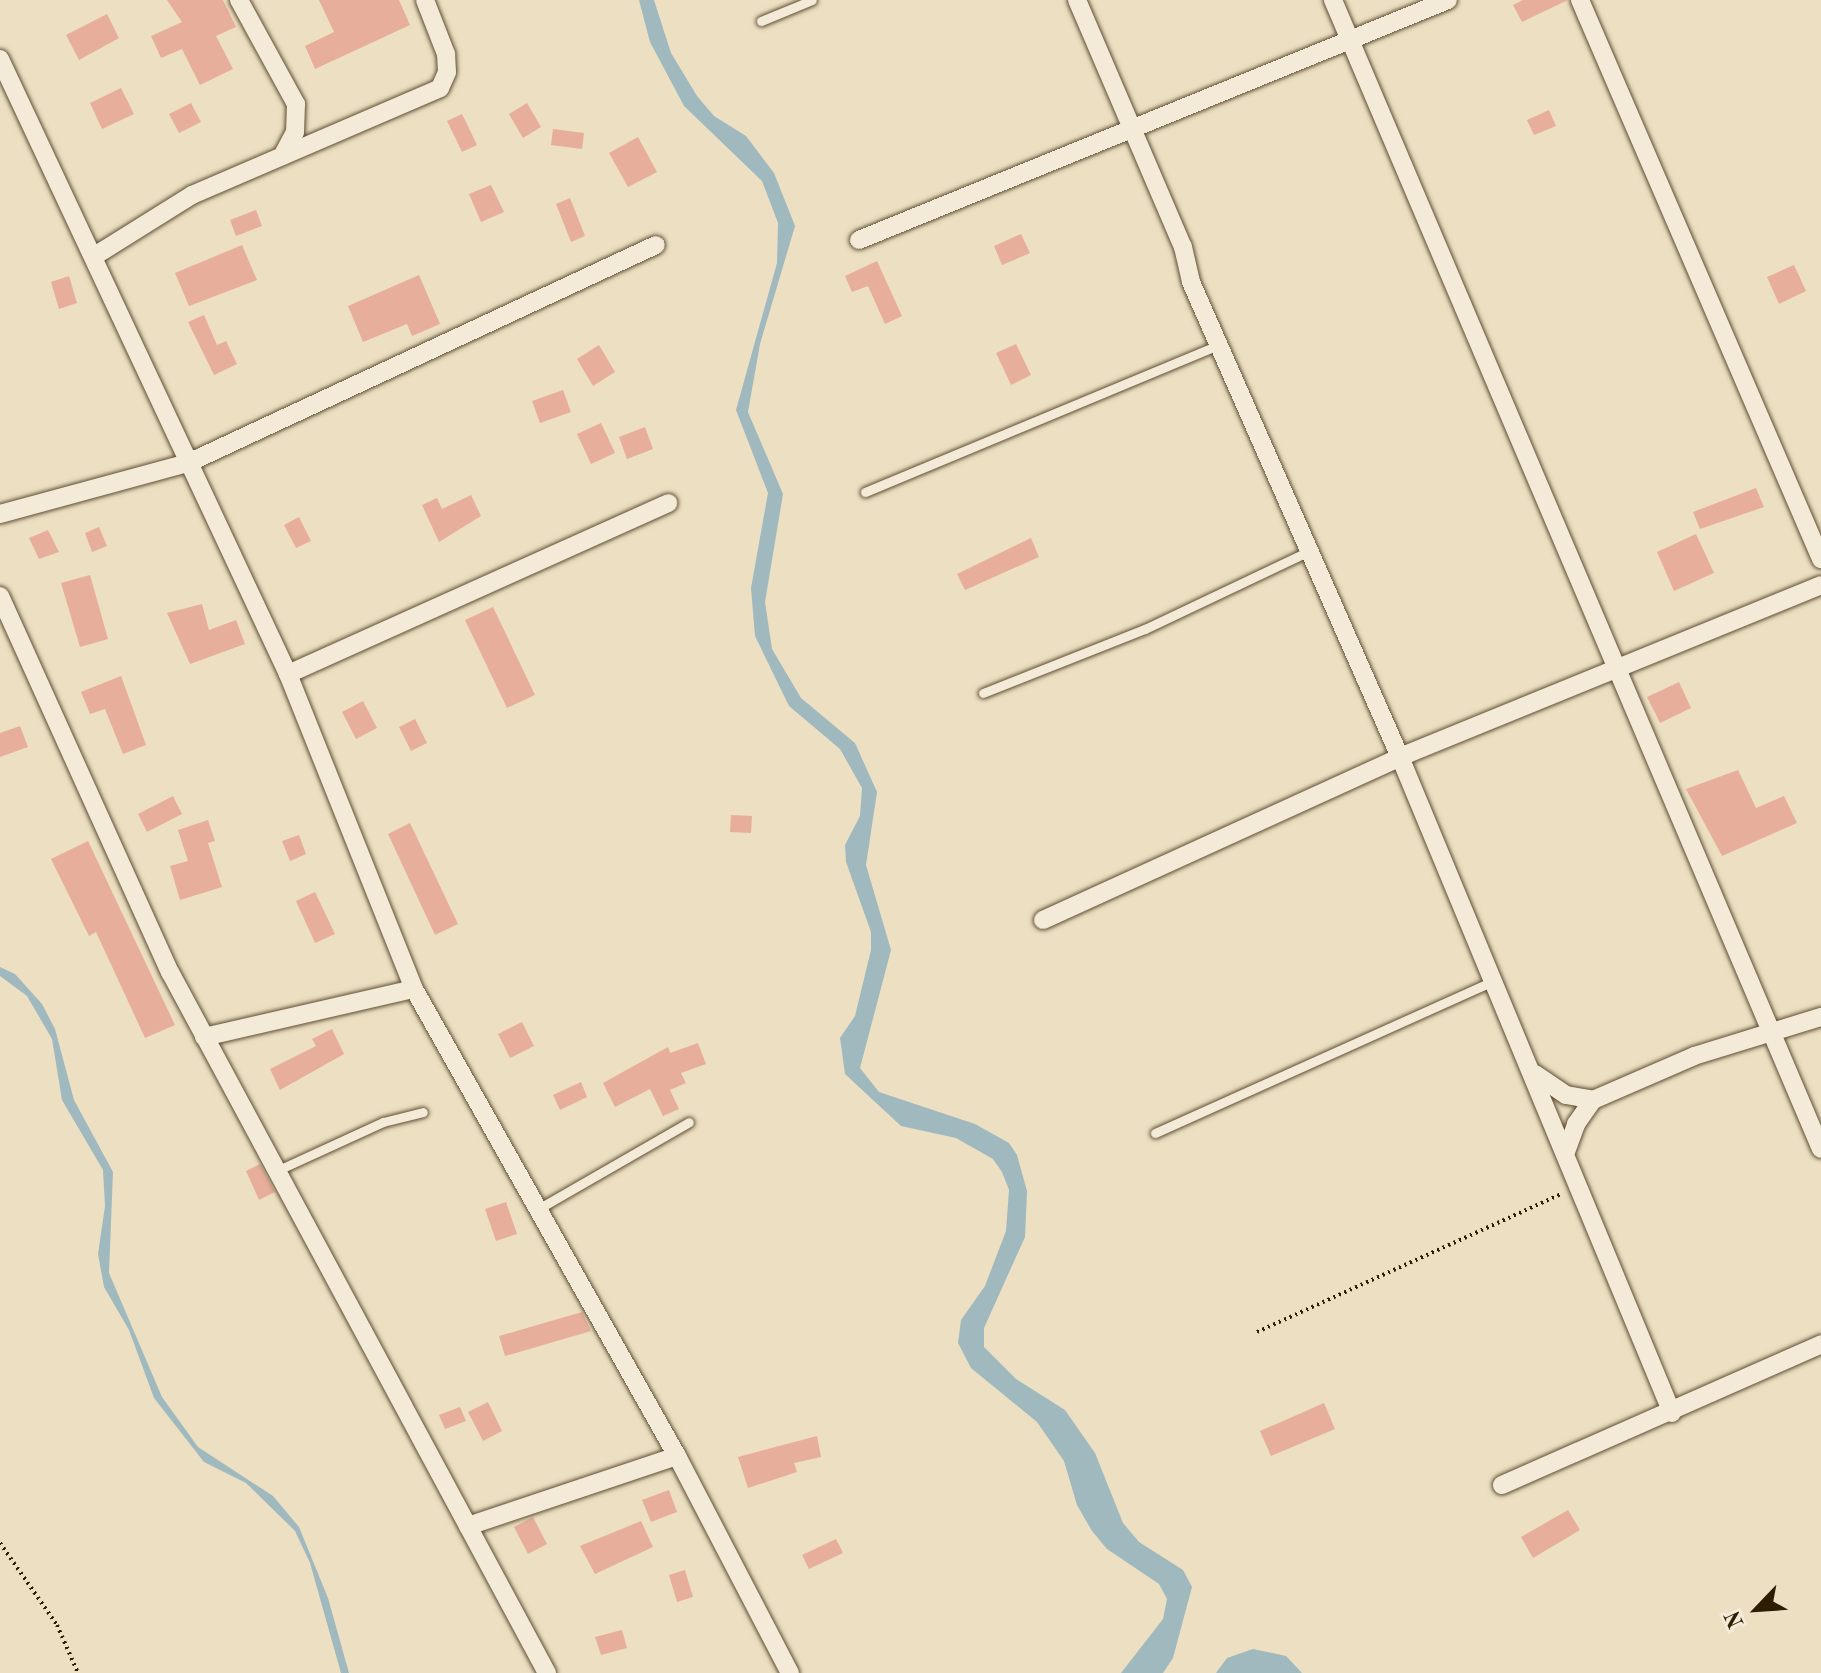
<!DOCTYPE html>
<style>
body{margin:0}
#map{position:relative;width:1821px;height:1673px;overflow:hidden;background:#ecdfc2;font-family:"Old Standard TT",serif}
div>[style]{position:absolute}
.water>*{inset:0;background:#9fb9bf}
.building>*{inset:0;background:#e8ae9c}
.path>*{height:4px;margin-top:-2px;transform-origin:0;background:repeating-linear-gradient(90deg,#2e1d03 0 2px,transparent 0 6px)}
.roads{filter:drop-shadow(0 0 2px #5e4e33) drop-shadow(0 0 2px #5e4e33)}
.service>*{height:9px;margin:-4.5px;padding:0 4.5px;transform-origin:4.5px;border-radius:4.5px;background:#f3ead7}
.minor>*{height:18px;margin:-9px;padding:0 9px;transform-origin:9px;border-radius:9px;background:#f3ead7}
span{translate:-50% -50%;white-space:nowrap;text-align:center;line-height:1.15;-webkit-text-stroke:6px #f3ead7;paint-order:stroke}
.north{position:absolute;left:1717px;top:1569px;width:80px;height:80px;-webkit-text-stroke:6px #f3ead7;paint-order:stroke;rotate:245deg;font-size:22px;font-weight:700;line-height:32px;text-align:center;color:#2e1d03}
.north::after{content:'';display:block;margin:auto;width:28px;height:36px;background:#2e1d03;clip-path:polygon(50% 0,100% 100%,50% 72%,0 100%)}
</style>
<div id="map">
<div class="water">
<i style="clip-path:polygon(639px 0,654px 0,671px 53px,697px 96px,714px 116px,746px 136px,774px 173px,795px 226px,760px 344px,748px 412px,783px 494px,765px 602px,772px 649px,801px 698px,855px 743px,877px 792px,866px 865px,891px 950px,860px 1068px,879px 1092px,975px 1124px,1009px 1143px,1017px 1155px,1027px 1191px,1025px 1237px,984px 1328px,984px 1347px,1016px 1379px,1065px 1410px,1095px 1453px,1123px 1523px,1139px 1542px,1183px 1570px,1192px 1587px,1173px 1658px,1163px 1673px,1121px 1673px,1163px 1619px,1167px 1599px,1159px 1584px,1107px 1549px,1092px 1531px,1077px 1505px,1064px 1461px,1037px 1422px,971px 1368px,958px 1343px,961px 1320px,985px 1286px,1006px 1231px,1009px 1190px,1002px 1172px,993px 1159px,956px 1138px,901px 1126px,845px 1074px,840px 1038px,855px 1016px,871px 950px,871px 932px,846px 862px,845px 845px,860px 816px,862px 788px,840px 749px,789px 706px,755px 636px,751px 588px,768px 493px,736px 410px,777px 263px,778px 223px,762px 181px,684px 106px,650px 42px)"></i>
<i style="clip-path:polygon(0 967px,15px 974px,42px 1004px,55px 1029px,74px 1100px,113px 1172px,109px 1273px,162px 1397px,198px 1447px,273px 1496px,299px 1527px,328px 1598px,349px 1673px,341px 1673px,310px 1563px,295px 1531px,246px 1483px,204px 1462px,154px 1398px,129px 1330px,104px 1287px,98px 1254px,105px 1206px,103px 1170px,62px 1100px,52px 1039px,27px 996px,0 976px)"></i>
<i style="clip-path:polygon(1253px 1649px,1286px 1656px,1302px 1673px,1216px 1673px,1227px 1658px)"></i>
</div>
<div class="building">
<i style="clip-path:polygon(167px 0,223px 0,236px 27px,216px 36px,233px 69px,200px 85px,182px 49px,161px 58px,151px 36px,182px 22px)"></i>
<i style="clip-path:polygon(319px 0,399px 0,410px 25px,315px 69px,305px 46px,334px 32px)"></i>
<i style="clip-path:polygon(1523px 0,1568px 0,1522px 22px,1513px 5px)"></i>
<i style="clip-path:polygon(107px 14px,119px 38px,79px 60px,66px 35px)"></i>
<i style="clip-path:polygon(121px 88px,134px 114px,102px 129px,90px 103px)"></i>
<i style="clip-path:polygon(191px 103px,201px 122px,179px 133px,169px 114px)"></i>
<i style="clip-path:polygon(527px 103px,541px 127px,523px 138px,509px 114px)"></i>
<i style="clip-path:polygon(1549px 110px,1556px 126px,1534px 135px,1527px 120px)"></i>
<i style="clip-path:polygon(462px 114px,477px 145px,462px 152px,447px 121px)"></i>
<i style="clip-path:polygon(553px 129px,584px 133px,582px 149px,551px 145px)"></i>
<i style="clip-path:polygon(638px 137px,657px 172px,628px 187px,609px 153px)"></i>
<i style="clip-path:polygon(491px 185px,504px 212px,481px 222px,469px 194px)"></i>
<i style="clip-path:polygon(570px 198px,585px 236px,571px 242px,556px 204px)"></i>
<i style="clip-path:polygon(256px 210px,262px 226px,236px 236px,230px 220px)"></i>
<i style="clip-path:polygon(1021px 234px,1030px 253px,1002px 265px,994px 246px)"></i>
<i style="clip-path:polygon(242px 245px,257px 280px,189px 306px,175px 273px)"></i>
<i style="clip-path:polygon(877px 261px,902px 316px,885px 324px,868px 286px,852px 292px,845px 276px)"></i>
<i style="clip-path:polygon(1794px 265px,1806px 291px,1779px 304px,1767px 277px)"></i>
<i style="clip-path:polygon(419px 275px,440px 324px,412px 336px,407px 324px,363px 342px,348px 306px)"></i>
<i style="clip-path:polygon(69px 276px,77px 303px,59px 309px,51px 282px)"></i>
<i style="clip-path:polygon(204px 315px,217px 345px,226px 341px,237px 364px,214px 375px,188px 322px)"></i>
<i style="clip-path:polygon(1016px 344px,1031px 375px,1011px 385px,996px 353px)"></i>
<i style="clip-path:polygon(599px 345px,615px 372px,593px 386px,577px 359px)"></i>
<i style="clip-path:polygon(563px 390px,571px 412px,540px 423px,532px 401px)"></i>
<i style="clip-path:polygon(601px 423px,615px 453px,591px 464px,577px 434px)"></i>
<i style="clip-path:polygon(645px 427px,653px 449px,627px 459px,619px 437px)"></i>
<i style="clip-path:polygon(1756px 488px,1764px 507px,1700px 529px,1693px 512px)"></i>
<i style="clip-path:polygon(471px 495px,481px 516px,439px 542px,422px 505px,437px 498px,442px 509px)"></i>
<i style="clip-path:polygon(299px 517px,311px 541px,296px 548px,284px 525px)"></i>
<i style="clip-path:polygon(99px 527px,107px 546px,92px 552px,85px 533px)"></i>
<i style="clip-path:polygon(48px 530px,59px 552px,39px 559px,29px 538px)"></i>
<i style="clip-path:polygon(1696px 534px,1714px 573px,1674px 591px,1657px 552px)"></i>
<i style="clip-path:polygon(1031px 538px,1039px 557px,965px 590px,957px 574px)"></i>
<i style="clip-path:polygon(90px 575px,108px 639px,80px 647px,61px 583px)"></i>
<i style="clip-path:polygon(202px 604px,209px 630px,236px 620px,245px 644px,190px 664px,167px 613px)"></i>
<i style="clip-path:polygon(493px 607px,535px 695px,507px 708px,465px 620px)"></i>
<i style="clip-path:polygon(121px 676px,146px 745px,123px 754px,105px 709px,90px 714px,81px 692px)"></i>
<i style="clip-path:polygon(1679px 682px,1691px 708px,1660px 723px,1647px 697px)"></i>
<i style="clip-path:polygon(363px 701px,377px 728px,356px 739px,342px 712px)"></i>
<i style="clip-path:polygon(415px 719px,427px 743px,411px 751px,399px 727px)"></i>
<i style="clip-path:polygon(20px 726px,28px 747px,0 757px,0 733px)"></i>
<i style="clip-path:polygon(1738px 770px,1756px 808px,1784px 796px,1797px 823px,1722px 856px,1686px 789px)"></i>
<i style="clip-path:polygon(173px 796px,182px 814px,147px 832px,138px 814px)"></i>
<i style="clip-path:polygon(731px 815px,752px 816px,751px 833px,730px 832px)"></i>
<i style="clip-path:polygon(208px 820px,215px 841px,208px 843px,222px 887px,180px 900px,170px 866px,188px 861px,178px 830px)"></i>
<i style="clip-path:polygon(410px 823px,458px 924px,435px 935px,388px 834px)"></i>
<i style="clip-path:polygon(299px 835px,306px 854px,290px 861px,282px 841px)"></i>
<i style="clip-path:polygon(88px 841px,175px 1025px,145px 1038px,96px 932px,89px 936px,51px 859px)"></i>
<i style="clip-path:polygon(315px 892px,335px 934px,315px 943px,296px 901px)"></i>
<i style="clip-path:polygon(522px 1022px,534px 1046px,510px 1058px,498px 1034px)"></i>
<i style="clip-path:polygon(332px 1029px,344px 1054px,280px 1090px,270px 1069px,316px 1046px,312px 1039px)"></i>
<i style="clip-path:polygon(698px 1043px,706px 1064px,681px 1073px,686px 1083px,670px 1090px,679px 1109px,663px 1116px,650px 1089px,615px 1107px,603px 1083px,668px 1047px,670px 1053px)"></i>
<i style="clip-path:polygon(581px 1082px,587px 1097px,560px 1110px,553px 1095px)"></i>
<i style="clip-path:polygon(260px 1164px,275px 1192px,259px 1200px,246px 1171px)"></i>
<i style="clip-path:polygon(506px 1202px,517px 1234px,496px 1241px,485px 1209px)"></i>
<i style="clip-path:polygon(582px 1312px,591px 1331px,505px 1356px,499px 1336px)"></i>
<i style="clip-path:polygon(488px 1402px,502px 1431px,483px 1441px,468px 1412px)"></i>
<i style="clip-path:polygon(1324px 1403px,1335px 1429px,1271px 1456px,1260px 1431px)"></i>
<i style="clip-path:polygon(460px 1407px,466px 1421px,445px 1429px,439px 1415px)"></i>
<i style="clip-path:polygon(817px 1436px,821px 1457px,794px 1463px,797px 1472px,748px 1488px,738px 1457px)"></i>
<i style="clip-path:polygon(669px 1490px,677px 1512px,651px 1522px,642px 1500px)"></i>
<i style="clip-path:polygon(1568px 1510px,1580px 1530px,1533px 1558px,1521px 1537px)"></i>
<i style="clip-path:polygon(533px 1517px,547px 1544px,528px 1554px,514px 1527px)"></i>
<i style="clip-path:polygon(641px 1521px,653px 1547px,595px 1574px,580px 1546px)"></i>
<i style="clip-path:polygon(836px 1539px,843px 1553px,809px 1569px,802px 1555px)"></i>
<i style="clip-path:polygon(685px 1570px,693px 1597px,677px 1602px,669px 1575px)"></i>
<i style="clip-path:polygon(622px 1630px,627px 1648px,601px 1655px,595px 1637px)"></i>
</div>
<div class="path">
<i style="left:1257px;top:1332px;width:334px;rotate:-24.4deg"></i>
<i style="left:0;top:1543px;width:100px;rotate:55.2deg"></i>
<i style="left:57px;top:1625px;width:52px;rotate:66.4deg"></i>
</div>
<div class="roads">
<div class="service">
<i style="left:761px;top:21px;width:55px;rotate:-22.4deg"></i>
<i style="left:865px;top:492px;width:385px;rotate:-22.6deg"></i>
<i style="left:983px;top:693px;width:174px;rotate:-21.6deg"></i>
<i style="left:1145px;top:629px;width:184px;rotate:-25.4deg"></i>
<i style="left:1155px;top:1133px;width:372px;rotate:-24.2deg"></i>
<i style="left:276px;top:1171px;width:118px;rotate:-24.6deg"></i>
<i style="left:383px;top:1122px;width:41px;rotate:-14deg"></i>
<i style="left:538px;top:1209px;width:174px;rotate:-29.9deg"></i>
</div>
<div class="minor">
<i style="left:239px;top:0;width:119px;rotate:61.3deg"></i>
<i style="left:296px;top:104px;width:28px;rotate:92deg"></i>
<i style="left:295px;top:132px;width:27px;rotate:118deg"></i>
<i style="left:1077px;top:0;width:269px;rotate:66.8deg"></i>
<i style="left:1183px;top:247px;width:36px;rotate:77deg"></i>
<i style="left:1191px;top:282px;width:519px;rotate:66.25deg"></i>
<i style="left:1400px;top:757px;width:710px;rotate:67.48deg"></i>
<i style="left:1333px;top:0;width:1248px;rotate:66.99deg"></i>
<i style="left:1580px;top:0;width:609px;rotate:66.68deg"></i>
<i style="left:0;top:59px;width:679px;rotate:64.91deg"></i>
<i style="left:288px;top:674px;width:339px;rotate:68.2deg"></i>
<i style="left:414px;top:989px;width:536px;rotate:60.61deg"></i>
<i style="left:677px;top:1456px;width:245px;rotate:62.5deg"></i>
<i style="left:859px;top:240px;width:636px;rotate:-22.17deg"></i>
<i style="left:96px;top:255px;width:113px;rotate:-32deg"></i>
<i style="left:192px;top:195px;width:270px;rotate:-23.3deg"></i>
<i style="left:440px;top:88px;width:17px;rotate:-66deg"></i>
<i style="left:447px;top:72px;width:18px;rotate:-93deg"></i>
<i style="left:446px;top:54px;width:58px;rotate:-111.3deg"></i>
<i style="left:0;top:514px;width:195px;rotate:-15.2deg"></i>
<i style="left:188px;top:463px;width:516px;rotate:-24.98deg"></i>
<i style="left:0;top:596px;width:413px;rotate:65.7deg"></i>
<i style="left:170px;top:972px;width:796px;rotate:61.73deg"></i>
<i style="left:288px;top:674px;width:417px;rotate:-24.2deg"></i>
<i style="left:1043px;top:920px;width:392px;rotate:-24.5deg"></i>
<i style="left:1400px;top:757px;width:455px;rotate:-22.2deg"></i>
<i style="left:204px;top:1037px;width:215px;rotate:-12.9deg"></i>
<i style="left:1535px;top:1074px;width:37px;rotate:34deg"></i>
<i style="left:1566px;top:1095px;width:27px;rotate:10deg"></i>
<i style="left:1566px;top:1152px;width:30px;rotate:-70deg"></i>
<i style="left:1576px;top:1124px;width:29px;rotate:-55deg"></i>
<i style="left:1593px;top:1100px;width:110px;rotate:-23.5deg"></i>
<i style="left:1694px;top:1056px;width:133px;rotate:-17.1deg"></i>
<i style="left:1502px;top:1485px;width:349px;rotate:-23.8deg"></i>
<i style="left:468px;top:1526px;width:220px;rotate:-18.5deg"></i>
</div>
</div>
<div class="north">N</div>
</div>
